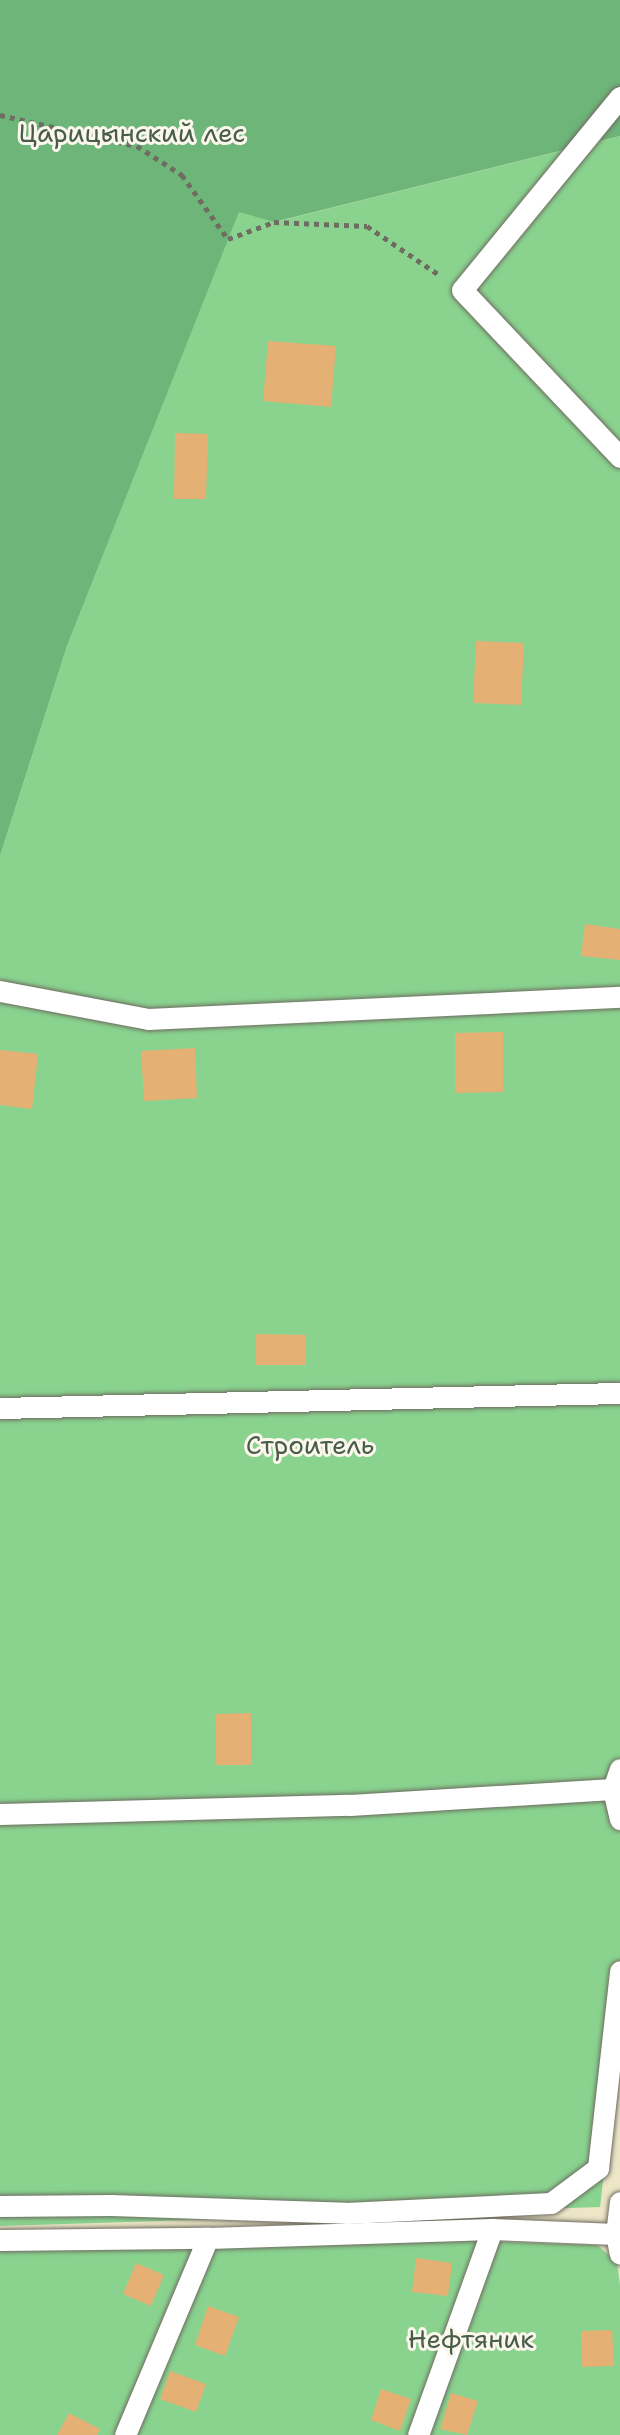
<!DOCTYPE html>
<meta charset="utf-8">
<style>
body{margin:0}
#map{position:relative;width:620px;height:2435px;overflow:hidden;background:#ece5c6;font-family:"Shantell Sans",sans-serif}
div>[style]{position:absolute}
.green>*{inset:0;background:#89d38f}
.forest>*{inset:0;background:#6eb57a}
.building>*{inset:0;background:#e5b073}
.path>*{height:4.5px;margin-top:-2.25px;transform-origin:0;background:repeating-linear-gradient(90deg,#6f6c61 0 5px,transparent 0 10px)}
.roads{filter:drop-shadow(0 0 2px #6f6c61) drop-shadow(0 0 2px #6f6c61)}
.lane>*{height:21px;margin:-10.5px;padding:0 10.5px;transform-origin:10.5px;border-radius:10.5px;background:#fff}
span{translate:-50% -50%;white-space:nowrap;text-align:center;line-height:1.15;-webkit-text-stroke:6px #fbf7ec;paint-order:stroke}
.park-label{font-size:26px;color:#475d49}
</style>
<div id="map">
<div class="green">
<i style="clip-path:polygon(620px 136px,620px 2034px,600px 2207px,0 2226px,0 856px,67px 646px,239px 211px,275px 222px)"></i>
<i style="clip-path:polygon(477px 2241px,597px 2245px,617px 2262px,620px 2285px,620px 2435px,0 2435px,0 2248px)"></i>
</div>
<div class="forest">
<i style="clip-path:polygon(0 0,620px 0,620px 136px,274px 222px,239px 212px,67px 646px,0 856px)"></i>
</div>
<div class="building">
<i style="clip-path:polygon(268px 341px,336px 346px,331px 407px,263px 401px)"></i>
<i style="clip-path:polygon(175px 433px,208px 434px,206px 499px,174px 499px)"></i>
<i style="clip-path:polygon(476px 641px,524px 643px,521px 705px,473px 703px)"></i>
<i style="clip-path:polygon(585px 924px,620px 929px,620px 960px,581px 956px)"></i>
<i style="clip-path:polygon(503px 1032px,503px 1092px,455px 1093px,455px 1033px)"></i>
<i style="clip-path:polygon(195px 1048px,197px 1098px,144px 1101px,141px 1051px)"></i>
<i style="clip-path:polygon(0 1050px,38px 1054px,32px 1109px,0 1105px)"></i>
<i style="clip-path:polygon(256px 1334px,306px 1335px,306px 1365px,256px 1365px)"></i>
<i style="clip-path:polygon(251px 1713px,251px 1765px,216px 1765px,215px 1714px)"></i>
<i style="clip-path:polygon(416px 2258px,452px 2263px,448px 2296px,412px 2292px)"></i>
<i style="clip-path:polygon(136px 2263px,164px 2275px,151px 2306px,123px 2294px)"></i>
<i style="clip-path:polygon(208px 2306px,239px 2317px,225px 2356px,195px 2345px)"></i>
<i style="clip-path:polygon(612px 2330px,614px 2366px,582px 2367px,581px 2331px)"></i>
<i style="clip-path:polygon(170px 2371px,206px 2384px,196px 2412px,160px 2399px)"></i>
<i style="clip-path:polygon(381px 2389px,411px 2399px,400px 2431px,371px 2420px)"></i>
<i style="clip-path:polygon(451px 2393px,478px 2401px,467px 2435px,440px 2429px)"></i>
<i style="clip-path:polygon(69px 2413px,100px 2429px,97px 2435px,57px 2435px)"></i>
</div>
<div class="path">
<i style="left:0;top:115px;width:140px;rotate:12.8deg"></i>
<i style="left:137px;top:146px;width:54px;rotate:32.8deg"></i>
<i style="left:182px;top:175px;width:79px;rotate:54.3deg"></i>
<i style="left:228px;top:239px;width:49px;rotate:-20.3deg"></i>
<i style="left:274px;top:222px;width:93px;rotate:2.5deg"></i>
<i style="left:367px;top:226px;width:86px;rotate:34.1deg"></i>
</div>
<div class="roads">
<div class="lane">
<i style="left:620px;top:97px;width:249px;rotate:129.3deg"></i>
<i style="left:462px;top:290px;width:230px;rotate:46.6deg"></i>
<i style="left:0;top:991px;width:151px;rotate:10.7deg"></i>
<i style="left:148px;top:1019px;width:473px;rotate:-2.7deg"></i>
<i style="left:0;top:1408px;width:620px;rotate:-1.39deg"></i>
<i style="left:613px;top:1789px;width:31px;rotate:77deg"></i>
<i style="left:0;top:1814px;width:350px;rotate:-1.5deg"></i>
<i style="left:350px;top:1805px;width:263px;rotate:-3.5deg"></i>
<i style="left:613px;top:1789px;width:21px;rotate:-71deg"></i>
<i style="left:0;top:2206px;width:111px;rotate:-0.5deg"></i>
<i style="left:111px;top:2205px;width:235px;rotate:1.9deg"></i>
<i style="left:346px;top:2213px;width:205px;rotate:-2.8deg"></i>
<i style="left:551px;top:2203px;width:59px;rotate:-36.7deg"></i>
<i style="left:598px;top:2168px;width:198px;rotate:-83.6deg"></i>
<i style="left:616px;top:2234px;width:32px;rotate:-83deg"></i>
<i style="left:0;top:2240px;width:208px;rotate:-0.6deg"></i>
<i style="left:125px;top:2435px;width:214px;rotate:-67.2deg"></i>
<i style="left:208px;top:2238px;width:284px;rotate:-1.8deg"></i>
<i style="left:492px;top:2229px;width:124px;rotate:2.3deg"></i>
<i style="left:616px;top:2234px;width:20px;rotate:79deg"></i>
<i style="left:418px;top:2435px;width:219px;rotate:-70.2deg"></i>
</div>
</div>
<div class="park-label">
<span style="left:132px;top:133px">Царицынский лес</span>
<span style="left:310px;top:1445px">Строитель</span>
<span style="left:471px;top:2339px">Нефтяник</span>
</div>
</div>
